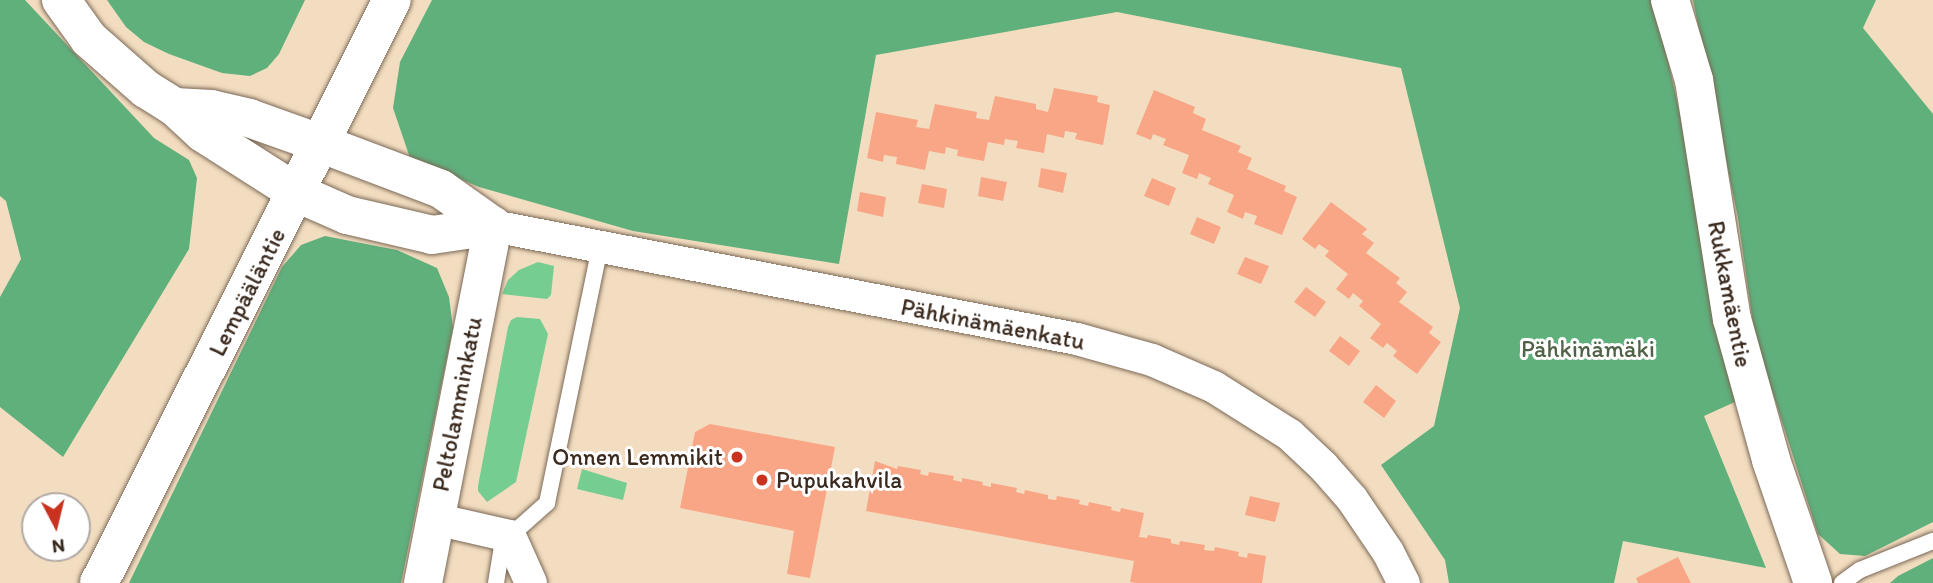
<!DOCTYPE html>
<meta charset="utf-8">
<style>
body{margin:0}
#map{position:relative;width:1933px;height:583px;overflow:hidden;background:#f3ddc0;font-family:Itim,sans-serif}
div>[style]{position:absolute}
.green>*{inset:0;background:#76cd92}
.forest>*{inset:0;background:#60b07c}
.building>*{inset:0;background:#f9a687}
.roads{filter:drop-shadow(0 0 2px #7b6957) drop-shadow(0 0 2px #7b6957)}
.service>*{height:16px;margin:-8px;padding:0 8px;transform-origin:8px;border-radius:8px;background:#fff}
.minor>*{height:32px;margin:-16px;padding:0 16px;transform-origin:16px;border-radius:16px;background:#fff}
.tertiary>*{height:38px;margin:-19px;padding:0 19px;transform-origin:19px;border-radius:19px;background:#fff}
.secondary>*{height:38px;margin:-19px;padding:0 19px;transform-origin:19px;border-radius:19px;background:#fff}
.dots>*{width:19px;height:19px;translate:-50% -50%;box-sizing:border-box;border:4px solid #fff;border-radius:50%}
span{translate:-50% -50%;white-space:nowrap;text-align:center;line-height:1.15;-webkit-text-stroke:6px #fff;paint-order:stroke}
.street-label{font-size:24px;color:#3b2a1e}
.park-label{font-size:24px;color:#506347}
.poi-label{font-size:24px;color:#3b2a1e}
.right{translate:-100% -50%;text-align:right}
.left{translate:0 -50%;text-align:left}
.north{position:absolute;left:21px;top:492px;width:70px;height:70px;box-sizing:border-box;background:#fff;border:2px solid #b1aaa5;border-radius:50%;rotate:173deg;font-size:19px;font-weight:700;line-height:28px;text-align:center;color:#3b2a1e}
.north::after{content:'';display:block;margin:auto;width:24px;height:32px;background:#c8321e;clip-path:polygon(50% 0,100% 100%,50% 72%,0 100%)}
</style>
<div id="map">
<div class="green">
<i style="clip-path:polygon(538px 262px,554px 266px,551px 295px,547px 299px,502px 294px,508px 280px,519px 270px)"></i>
<i style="clip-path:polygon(517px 317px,540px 319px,548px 334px,516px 482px,487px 502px,478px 491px,478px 486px,508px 327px,511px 320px)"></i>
<i style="clip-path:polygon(582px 469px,627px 483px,623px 500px,577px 489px)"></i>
</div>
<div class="forest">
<i style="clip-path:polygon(0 0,25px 0,154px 138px,189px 160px,197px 178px,189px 249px,63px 457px,0 407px,0 297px,21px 259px,6px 201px,0 196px)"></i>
<i style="clip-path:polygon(107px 0,305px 0,279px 54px,267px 68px,250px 76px,222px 73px,169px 54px,144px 42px,126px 27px)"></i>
<i style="clip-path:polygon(432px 0,1654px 0,1697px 188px,1737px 401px,1704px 416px,1766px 568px,1623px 541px,1614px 583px,1449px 583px,1445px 560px,1381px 465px,1434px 426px,1460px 308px,1401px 68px,1117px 12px,876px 55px,839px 264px,633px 231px,479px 187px,410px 158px,393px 108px,400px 62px)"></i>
<i style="clip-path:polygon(1693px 0,1876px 0,1863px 28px,1933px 114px,1933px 522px,1865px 556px,1840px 554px,1818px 534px,1755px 337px,1738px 218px)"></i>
<i style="clip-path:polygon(325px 236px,397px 250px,437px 268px,449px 297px,453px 328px,401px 583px,129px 583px,282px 267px,301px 245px)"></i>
<i style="clip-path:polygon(1933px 558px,1933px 583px,1890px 583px,1898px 576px)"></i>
</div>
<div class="building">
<i style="clip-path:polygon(1054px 88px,1098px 96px,1097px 102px,1110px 105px,1103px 145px,1075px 139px,1077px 133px,1065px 131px,1064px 138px,1047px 134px,1044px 153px,1016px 148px,1018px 141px,1005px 139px,1004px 145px,988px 142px,984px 161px,957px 156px,958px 150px,946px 147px,945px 154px,929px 151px,925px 170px,896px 164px,897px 157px,884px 155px,883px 162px,867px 158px,876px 112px,918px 120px,916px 127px,929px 129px,935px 104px,977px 112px,976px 118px,989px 120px,995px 96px,1036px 104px,1036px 109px,1048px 112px)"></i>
<i style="clip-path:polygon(1154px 90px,1195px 107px,1193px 113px,1206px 119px,1202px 130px,1241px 146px,1238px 152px,1252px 158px,1247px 169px,1286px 186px,1284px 191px,1297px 197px,1282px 235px,1254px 224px,1257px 216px,1245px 212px,1243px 219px,1227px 212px,1234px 195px,1208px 184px,1211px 178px,1199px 173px,1197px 179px,1182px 173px,1189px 155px,1163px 145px,1166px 139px,1153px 134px,1151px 140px,1136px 134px)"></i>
<i style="clip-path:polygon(1041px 168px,1067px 173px,1063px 193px,1038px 187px)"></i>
<i style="clip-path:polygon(981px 177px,1007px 182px,1003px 201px,978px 196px)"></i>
<i style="clip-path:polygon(1152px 178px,1176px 188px,1169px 206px,1144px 196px)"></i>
<i style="clip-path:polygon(922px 184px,947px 189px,944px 208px,918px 203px)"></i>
<i style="clip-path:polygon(860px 192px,886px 197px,883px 217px,857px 211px)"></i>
<i style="clip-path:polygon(1331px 202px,1367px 229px,1362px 234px,1374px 243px,1366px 253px,1400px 278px,1396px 283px,1407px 292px,1399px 302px,1433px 327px,1429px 333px,1441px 342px,1417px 374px,1393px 356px,1397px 351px,1387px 343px,1383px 348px,1370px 338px,1381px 324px,1359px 306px,1363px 301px,1353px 293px,1349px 299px,1336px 289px,1348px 274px,1325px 256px,1329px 251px,1319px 244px,1315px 249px,1302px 239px)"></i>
<i style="clip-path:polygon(1197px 217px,1221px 227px,1214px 244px,1190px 234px)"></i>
<i style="clip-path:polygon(1245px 257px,1269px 266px,1261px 284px,1237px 274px)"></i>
<i style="clip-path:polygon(1306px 287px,1326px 302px,1315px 317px,1294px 302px)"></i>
<i style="clip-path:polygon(1340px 336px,1360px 351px,1349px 366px,1329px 351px)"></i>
<i style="clip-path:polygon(1376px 385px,1396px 401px,1384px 418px,1363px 402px)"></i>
<i style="clip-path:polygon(710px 424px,835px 447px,810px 578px,787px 574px,794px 531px,680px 508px,695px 432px)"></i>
<i style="clip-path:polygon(875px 461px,897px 469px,898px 466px,921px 470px,920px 474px,928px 476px,929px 472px,954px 476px,953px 480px,962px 482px,962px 478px,983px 482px,982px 485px,991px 487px,991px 483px,1017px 488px,1016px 492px,1024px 494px,1025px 490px,1048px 495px,1048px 499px,1056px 500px,1057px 496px,1080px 500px,1079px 504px,1088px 506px,1089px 502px,1112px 507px,1111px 510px,1120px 512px,1121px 508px,1144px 513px,1139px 537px,1147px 538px,1148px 535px,1171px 539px,1171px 543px,1179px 545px,1180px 541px,1205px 545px,1204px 550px,1214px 551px,1215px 547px,1239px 552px,1238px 556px,1247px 558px,1248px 553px,1266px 556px,1262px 583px,1136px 583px,1130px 582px,1134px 561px,866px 511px)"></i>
<i style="clip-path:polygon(1250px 496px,1280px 503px,1275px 522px,1245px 515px)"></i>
<i style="clip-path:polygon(1678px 557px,1691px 583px,1638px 583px,1636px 578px)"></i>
</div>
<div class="roads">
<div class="service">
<i style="left:510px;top:536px;width:50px;rotate:-41.7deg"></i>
<i style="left:547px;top:503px;width:261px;rotate:-78.3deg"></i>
<i style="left:496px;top:583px;width:50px;rotate:-80.7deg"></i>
<i style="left:1842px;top:583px;width:22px;rotate:-36deg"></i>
<i style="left:1860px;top:570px;width:79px;rotate:-21.7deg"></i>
</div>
<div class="minor">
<i style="left:493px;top:226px;width:595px;rotate:10.95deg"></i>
<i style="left:1077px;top:339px;width:78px;rotate:15.6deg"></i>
<i style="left:1152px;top:360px;width:68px;rotate:23.5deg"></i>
<i style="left:1214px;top:387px;width:90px;rotate:32.3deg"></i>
<i style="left:1290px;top:435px;width:45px;rotate:43.2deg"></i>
<i style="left:1323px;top:466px;width:44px;rotate:48.7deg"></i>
<i style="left:1352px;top:499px;width:64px;rotate:55.8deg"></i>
<i style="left:1388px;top:552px;width:35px;rotate:63deg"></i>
<i style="left:435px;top:519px;width:77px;rotate:12.8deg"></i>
<i style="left:510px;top:536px;width:51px;rotate:65.9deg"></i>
</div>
<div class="tertiary">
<i style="left:61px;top:0;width:48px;rotate:54.3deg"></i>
<i style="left:89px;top:39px;width:76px;rotate:41.3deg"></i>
<i style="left:146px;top:89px;width:34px;rotate:32deg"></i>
<i style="left:175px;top:107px;width:38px;rotate:43deg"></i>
<i style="left:203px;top:133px;width:112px;rotate:32.6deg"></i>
<i style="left:297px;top:193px;width:55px;rotate:23.7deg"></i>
<i style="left:347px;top:215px;width:87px;rotate:13.2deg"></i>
<i style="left:432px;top:235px;width:62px;rotate:-8.4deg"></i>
<i style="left:175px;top:107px;width:36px;rotate:3deg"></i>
<i style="left:211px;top:109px;width:39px;rotate:13deg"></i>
<i style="left:249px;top:118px;width:77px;rotate:19.6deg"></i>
<i style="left:322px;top:144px;width:127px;rotate:20.7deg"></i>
<i style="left:441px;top:189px;width:64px;rotate:35.4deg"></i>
<i style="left:423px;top:583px;width:364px;rotate:-78.9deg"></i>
</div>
<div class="secondary">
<i style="left:1670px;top:0;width:84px;rotate:73.3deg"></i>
<i style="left:1694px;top:80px;width:242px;rotate:81deg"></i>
<i style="left:1732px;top:319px;width:146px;rotate:74.5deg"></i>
<i style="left:1771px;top:460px;width:130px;rotate:71.1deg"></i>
<i style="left:99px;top:583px;width:652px;rotate:-63.32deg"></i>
</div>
</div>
<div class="dots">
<i style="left:737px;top:457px;background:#c8321e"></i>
<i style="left:762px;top:480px;background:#c8321e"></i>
</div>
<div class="street-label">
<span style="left:247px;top:292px;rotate:-63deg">Lempääläntie</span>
<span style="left:1730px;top:294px;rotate:79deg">Rukkamäentie</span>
<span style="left:993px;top:324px;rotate:11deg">Pähkinämäenkatu</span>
<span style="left:457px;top:404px;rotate:-79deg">Peltolamminkatu</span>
</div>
<div class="park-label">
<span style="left:1588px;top:349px">Pähkinämäki</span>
</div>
<div class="poi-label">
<span class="right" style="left:723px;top:457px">Onnen Lemmikit</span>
<span class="left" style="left:776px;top:480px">Pupukahvila</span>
</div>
<div class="north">N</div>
</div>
